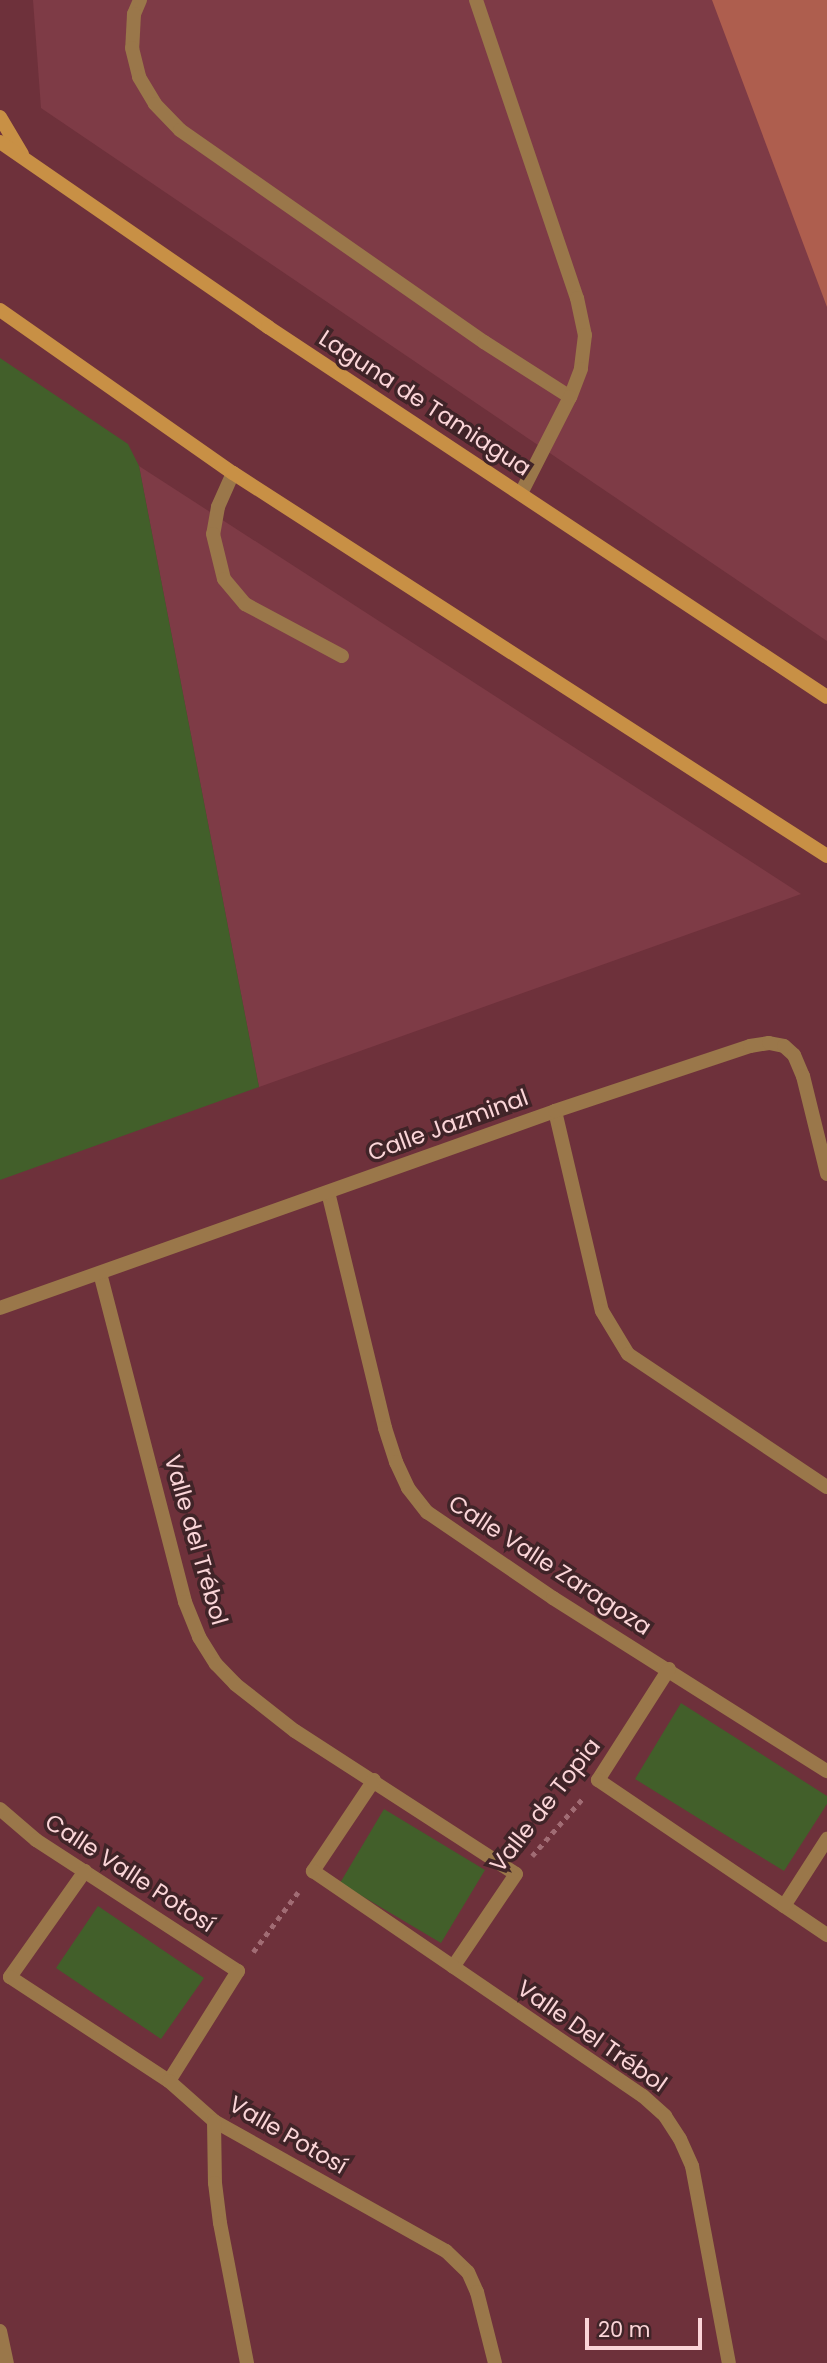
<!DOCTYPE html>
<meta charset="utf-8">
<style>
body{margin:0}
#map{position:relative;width:827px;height:2363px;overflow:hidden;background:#6e313b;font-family:Poppins,sans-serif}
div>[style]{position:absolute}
.built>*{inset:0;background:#7e3b46}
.green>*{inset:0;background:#425f2a}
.building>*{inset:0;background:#ae5e4e}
.path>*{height:4.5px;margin-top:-2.25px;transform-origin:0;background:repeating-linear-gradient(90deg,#a16c74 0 5px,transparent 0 10px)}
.service>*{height:14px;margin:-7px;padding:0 7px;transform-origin:7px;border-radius:7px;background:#9a774a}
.minor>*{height:14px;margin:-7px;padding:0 7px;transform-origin:7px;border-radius:7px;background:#9a774a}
.secondary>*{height:14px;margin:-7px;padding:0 7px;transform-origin:7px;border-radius:7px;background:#c89045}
span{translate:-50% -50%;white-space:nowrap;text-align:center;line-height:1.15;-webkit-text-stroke:7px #402428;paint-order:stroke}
.street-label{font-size:23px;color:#fbd5d8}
.scale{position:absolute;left:585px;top:2318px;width:117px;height:32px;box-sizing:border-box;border:4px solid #fbd5d8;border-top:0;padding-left:9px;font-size:21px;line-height:24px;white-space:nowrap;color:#fbd5d8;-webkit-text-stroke:5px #402428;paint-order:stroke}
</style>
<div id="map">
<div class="built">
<i style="clip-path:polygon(33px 0,827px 0,827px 641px,41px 108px)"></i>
<i style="clip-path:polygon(139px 466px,801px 894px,259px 1087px)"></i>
</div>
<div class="green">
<i style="clip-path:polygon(0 358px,128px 444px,139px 466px,259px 1087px,0 1180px)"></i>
<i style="clip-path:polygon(681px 1703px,827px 1796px,827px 1804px,784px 1871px,635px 1779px)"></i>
<i style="clip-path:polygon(384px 1809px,485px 1870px,441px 1943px,340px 1883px)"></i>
<i style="clip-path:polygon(98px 1906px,204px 1978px,161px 2039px,56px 1968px)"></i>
</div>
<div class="building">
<i style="clip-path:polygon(712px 0,827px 0,827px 307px)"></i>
</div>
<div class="path">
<i style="left:532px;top:1856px;width:76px;rotate:-48.7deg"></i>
<i style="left:253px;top:1952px;width:75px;rotate:-53.1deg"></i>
</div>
<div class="service">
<i style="left:140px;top:0;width:15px;rotate:113deg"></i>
<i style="left:134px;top:14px;width:34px;rotate:93deg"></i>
<i style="left:132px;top:48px;width:30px;rotate:76deg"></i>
<i style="left:139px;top:77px;width:31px;rotate:59deg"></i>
<i style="left:155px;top:104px;width:36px;rotate:46deg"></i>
<i style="left:180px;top:130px;width:371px;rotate:34.9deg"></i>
<i style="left:484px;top:342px;width:102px;rotate:32.6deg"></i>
<i style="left:476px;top:0;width:315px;rotate:71.3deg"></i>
<i style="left:577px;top:298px;width:38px;rotate:78deg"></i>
<i style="left:585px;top:335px;width:34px;rotate:97deg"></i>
<i style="left:581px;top:369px;width:30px;rotate:111deg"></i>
<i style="left:570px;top:397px;width:108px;rotate:117deg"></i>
<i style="left:233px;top:473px;width:37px;rotate:114deg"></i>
<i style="left:218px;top:507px;width:27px;rotate:100deg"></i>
<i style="left:213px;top:534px;width:46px;rotate:76.3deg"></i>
<i style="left:224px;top:579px;width:33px;rotate:50deg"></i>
<i style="left:245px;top:604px;width:110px;rotate:28.2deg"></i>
</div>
<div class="minor">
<i style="left:555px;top:1111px;width:205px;rotate:76.8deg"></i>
<i style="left:602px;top:1311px;width:50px;rotate:58.8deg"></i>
<i style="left:628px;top:1354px;width:239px;rotate:33.8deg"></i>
<i style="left:328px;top:1192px;width:243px;rotate:76.4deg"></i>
<i style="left:385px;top:1428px;width:36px;rotate:72deg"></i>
<i style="left:396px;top:1462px;width:29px;rotate:65deg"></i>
<i style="left:408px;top:1488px;width:31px;rotate:52deg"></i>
<i style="left:427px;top:1512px;width:153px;rotate:34.3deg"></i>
<i style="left:553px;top:1598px;width:324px;rotate:32.3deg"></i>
<i style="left:100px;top:1273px;width:340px;rotate:75.5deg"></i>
<i style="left:185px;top:1602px;width:38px;rotate:68deg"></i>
<i style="left:199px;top:1637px;width:32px;rotate:58deg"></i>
<i style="left:216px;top:1664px;width:28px;rotate:46deg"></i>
<i style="left:235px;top:1684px;width:76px;rotate:38.1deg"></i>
<i style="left:295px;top:1731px;width:263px;rotate:32.9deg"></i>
<i style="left:516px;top:1874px;width:112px;rotate:124.1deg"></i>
<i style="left:0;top:1308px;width:589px;rotate:-19.54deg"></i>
<i style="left:555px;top:1111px;width:206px;rotate:-18.4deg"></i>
<i style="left:750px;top:1046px;width:19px;rotate:-9deg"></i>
<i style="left:769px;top:1043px;width:15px;rotate:11deg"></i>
<i style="left:784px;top:1046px;width:13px;rotate:42deg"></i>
<i style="left:794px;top:1055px;width:23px;rotate:67deg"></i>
<i style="left:803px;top:1076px;width:101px;rotate:76.2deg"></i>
<i style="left:669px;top:1669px;width:132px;rotate:122.6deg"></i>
<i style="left:598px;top:1780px;width:277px;rotate:34.1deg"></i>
<i style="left:374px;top:1780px;width:110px;rotate:123.8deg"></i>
<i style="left:313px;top:1871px;width:399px;rotate:34.3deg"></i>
<i style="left:643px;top:2096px;width:30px;rotate:42deg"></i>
<i style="left:665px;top:2116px;width:27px;rotate:57deg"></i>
<i style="left:680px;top:2139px;width:30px;rotate:66deg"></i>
<i style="left:692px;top:2166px;width:200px;rotate:79.4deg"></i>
<i style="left:0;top:1809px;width:48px;rotate:40.7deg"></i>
<i style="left:36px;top:1840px;width:241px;rotate:33deg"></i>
<i style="left:238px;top:1971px;width:130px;rotate:122.1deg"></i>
<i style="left:85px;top:1871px;width:130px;rotate:125.3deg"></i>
<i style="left:10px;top:1977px;width:190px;rotate:33.2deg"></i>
<i style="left:169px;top:2081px;width:60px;rotate:41.6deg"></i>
<i style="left:214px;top:2121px;width:266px;rotate:29.3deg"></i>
<i style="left:446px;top:2251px;width:30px;rotate:44deg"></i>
<i style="left:468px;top:2272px;width:22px;rotate:66deg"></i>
<i style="left:477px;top:2292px;width:73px;rotate:75.8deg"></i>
<i style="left:784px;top:1906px;width:80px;rotate:-57.3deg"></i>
<i style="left:214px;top:2121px;width:62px;rotate:89.1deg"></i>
<i style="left:215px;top:2183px;width:40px;rotate:82.9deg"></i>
<i style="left:220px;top:2223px;width:143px;rotate:79.1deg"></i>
<i style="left:0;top:2331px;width:33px;rotate:78deg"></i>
</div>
<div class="secondary">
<i style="left:0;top:117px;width:43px;rotate:59.3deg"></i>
<i style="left:0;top:142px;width:326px;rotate:34.6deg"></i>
<i style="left:268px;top:327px;width:670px;rotate:33.5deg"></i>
<i style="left:0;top:310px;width:284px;rotate:35deg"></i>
<i style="left:233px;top:473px;width:707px;rotate:32.81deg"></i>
</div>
<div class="street-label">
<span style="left:425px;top:403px;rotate:33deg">Laguna de Tamiagua</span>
<span style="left:448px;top:1125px;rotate:-20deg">Calle Jazminal</span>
<span style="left:196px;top:1540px;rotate:74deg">Valle del Trébol</span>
<span style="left:550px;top:1565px;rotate:33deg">Calle Valle Zaragoza</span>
<span style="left:545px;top:1805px;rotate:-52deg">Valle de Topia</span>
<span style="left:130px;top:1873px;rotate:33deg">Calle Valle Potosí</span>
<span style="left:592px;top:2036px;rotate:35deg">Valle Del Trébol</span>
<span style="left:288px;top:2135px;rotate:30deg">Valle Potosí</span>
</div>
<div class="scale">20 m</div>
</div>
